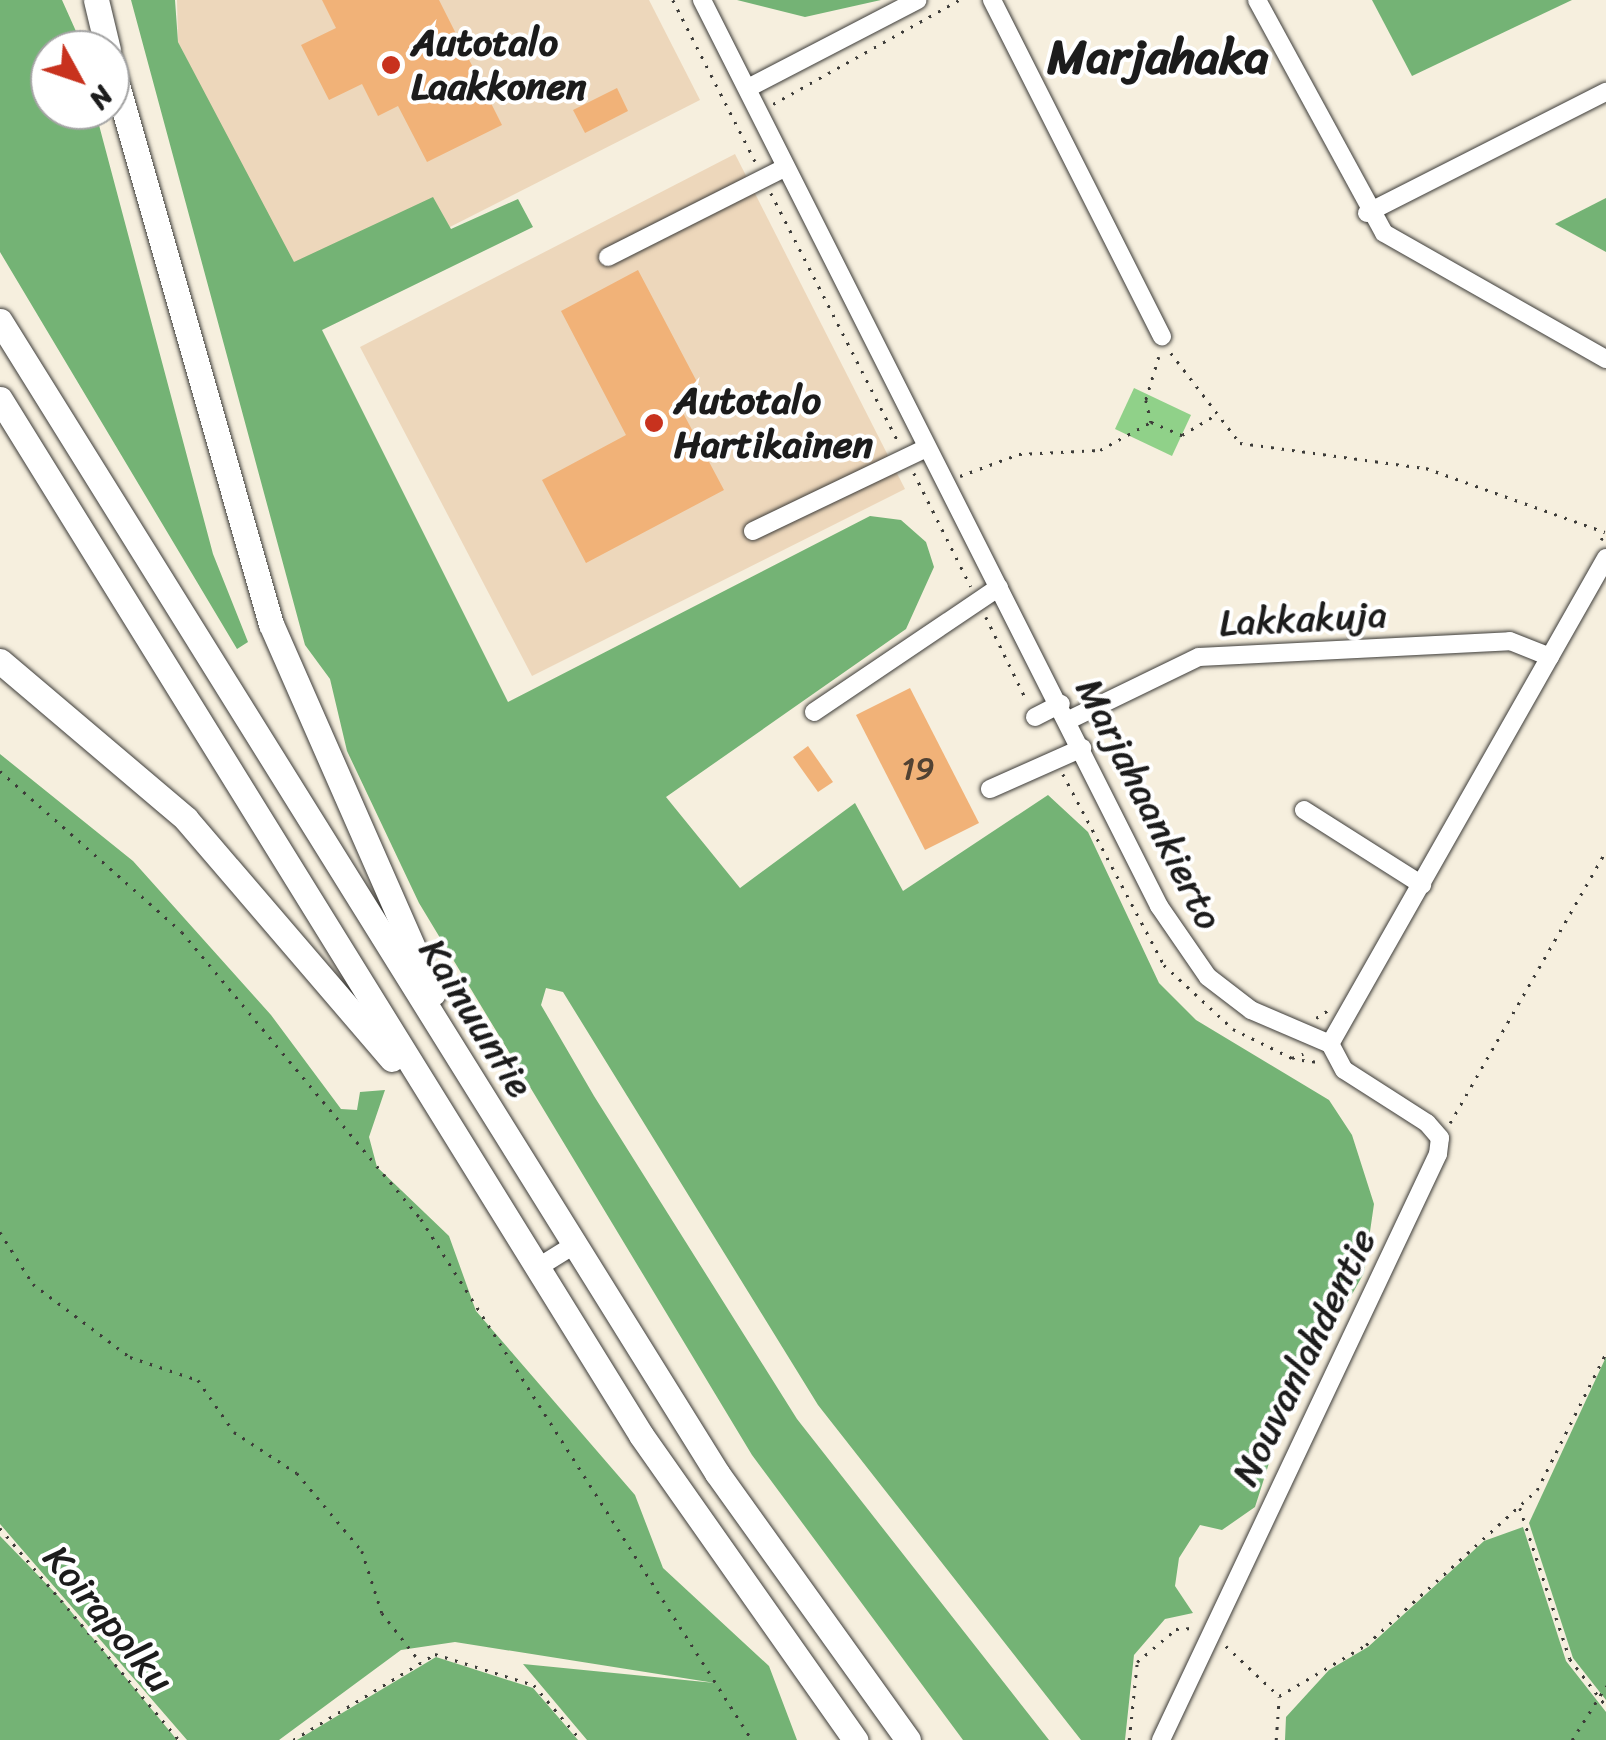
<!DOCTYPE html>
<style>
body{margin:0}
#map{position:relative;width:1606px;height:1740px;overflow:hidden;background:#f6efde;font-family:Sriracha,sans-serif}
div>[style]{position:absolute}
.built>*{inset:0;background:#edd7bb}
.green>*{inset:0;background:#90d189}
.forest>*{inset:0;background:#74b375}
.building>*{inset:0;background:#f1b278}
.path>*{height:2.5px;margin-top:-1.25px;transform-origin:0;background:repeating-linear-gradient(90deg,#3d3c39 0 2.5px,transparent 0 10.5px)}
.roads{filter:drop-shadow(0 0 2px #3d3c39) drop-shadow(0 0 2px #3d3c39)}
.minor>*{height:18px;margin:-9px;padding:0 9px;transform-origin:9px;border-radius:9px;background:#fff}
.highway>*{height:25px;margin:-12.5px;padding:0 12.5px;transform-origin:12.5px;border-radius:12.5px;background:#fff}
.dots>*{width:28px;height:28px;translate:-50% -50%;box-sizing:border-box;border:5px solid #fff;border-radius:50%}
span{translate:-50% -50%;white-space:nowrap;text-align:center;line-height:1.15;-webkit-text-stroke:8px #fff;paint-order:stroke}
.number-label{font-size:32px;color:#514233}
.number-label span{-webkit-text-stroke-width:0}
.poi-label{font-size:38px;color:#1c1c1c;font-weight:700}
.left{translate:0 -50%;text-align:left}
.street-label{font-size:38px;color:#1c1c1c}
.district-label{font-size:48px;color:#1c1c1c;font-weight:700}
.north{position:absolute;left:30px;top:30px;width:100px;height:100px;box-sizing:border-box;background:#fff;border:2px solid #a4a4a4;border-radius:50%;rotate:130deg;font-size:28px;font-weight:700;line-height:40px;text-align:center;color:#1c1c1c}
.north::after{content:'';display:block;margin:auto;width:35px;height:45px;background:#c8321e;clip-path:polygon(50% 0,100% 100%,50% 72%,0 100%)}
</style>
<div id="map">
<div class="built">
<i style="clip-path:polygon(177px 0,649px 0,700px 100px,308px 299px,178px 42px)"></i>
<i style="clip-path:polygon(735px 154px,905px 489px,532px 676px,360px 347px)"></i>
</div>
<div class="green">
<i style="clip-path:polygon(1134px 388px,1191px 415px,1172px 456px,1115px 429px)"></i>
</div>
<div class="forest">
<i style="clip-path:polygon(0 0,62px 0,79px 38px,81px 50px,50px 50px,50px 110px,95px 110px,213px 554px,248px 642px,237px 649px,0 252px)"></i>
<i style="clip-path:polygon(131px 0,175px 0,178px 42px,294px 262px,433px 197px,451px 229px,518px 199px,533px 227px,322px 330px,508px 702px,870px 516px,901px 520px,926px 542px,934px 567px,906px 629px,666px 797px,740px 888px,855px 803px,903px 891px,1048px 795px,1088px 832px,1159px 983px,1196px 1020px,1329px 1100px,1352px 1135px,1374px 1204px,1364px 1273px,1285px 1413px,1255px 1507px,1222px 1530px,1200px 1525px,1179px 1558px,1175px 1586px,1193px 1613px,1165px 1619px,1134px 1655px,1125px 1740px,1081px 1740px,818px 1405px,563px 992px,546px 988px,541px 1005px,594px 1096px,797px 1419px,1049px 1740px,963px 1740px,752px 1455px,419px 903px,347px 751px,330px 679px,305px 645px)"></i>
<i style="clip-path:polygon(737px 0,881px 0,805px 17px)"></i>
<i style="clip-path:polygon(1372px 0,1572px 0,1412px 76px)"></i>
<i style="clip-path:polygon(1606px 198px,1606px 252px,1555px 224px)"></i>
<i style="clip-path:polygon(0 754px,133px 861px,271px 1015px,341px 1109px,357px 1110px,360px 1092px,385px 1090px,369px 1137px,377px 1167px,449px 1236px,476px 1311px,635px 1495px,663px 1568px,769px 1666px,797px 1740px,587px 1740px,523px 1664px,715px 1683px,455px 1642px,401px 1650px,279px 1740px,187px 1740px,0 1524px)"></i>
<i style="clip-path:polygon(1606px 1357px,1606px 1700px,1573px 1658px,1529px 1523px)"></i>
<i style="clip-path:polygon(1523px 1527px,1566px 1661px,1606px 1712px,1606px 1740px,1285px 1740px,1286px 1717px,1329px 1670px,1368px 1647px,1484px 1541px)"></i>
<i style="clip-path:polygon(0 1536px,59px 1597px,177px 1740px,0 1740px)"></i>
<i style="clip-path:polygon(436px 1657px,533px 1688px,578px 1740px,297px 1740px)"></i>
</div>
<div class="building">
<i style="clip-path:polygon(322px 0,439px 0,502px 125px,427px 162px,398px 106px,378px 116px,362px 84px,329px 100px,301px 45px,336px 28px)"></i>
<i style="clip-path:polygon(617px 88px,628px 111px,585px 133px,573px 110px)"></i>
<i style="clip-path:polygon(638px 270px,706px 399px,682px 411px,724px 490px,586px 563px,542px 480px,626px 435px,561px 311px)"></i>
<i style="clip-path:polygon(910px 688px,979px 823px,925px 850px,856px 715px)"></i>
<i style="clip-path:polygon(808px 746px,833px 782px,818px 792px,793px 757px)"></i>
</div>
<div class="path">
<i style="left:673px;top:0;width:183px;rotate:63deg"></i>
<i style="left:773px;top:104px;width:213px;rotate:-29.2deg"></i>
<i style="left:771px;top:193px;width:276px;rotate:62.9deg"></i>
<i style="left:1171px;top:353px;width:113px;rotate:52.5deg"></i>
<i style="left:1240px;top:443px;width:188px;rotate:7.7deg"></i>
<i style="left:1426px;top:468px;width:190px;rotate:19.7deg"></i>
<i style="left:1159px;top:357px;width:45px;rotate:106.8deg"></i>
<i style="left:1146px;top:400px;width:23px;rotate:77deg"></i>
<i style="left:1151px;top:422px;width:34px;rotate:23deg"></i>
<i style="left:1182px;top:435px;width:35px;rotate:-31deg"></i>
<i style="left:914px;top:473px;width:127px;rotate:63.4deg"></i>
<i style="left:960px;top:476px;width:63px;rotate:-20.4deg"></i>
<i style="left:1019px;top:454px;width:81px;rotate:-2.8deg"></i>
<i style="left:1100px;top:450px;width:58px;rotate:-28.8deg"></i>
<i style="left:1601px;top:540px;width:10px;rotate:-61deg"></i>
<i style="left:986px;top:617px;width:91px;rotate:64deg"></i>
<i style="left:0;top:771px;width:243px;rotate:41.5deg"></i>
<i style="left:182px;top:932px;width:373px;rotate:50.2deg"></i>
<i style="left:421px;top:1219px;width:617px;rotate:57.57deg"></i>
<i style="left:1063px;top:774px;width:216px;rotate:62.1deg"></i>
<i style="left:1164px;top:965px;width:94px;rotate:42.8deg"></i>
<i style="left:1233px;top:1029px;width:66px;rotate:26.2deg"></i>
<i style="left:1292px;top:1058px;width:12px;rotate:-20deg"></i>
<i style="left:1316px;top:1018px;width:17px;rotate:-33deg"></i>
<i style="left:1302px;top:1060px;width:17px;rotate:7deg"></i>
<i style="left:1450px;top:1123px;width:314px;rotate:-60.2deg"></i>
<i style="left:0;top:1232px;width:62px;rotate:57.6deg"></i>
<i style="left:33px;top:1284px;width:121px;rotate:37deg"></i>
<i style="left:130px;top:1357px;width:72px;rotate:18.7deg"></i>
<i style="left:198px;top:1380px;width:63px;rotate:55.3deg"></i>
<i style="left:234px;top:1432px;width:75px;rotate:33.1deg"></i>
<i style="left:297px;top:1473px;width:102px;rotate:50.2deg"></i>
<i style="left:362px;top:1551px;width:65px;rotate:72.1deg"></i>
<i style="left:382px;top:1613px;width:63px;rotate:52deg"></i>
<i style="left:1520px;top:1508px;width:159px;rotate:71.7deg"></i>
<i style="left:1570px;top:1659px;width:59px;rotate:52.5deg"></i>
<i style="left:0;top:1528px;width:277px;rotate:49.8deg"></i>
<i style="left:1226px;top:1646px;width:71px;rotate:43.3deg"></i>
<i style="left:1279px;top:1696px;width:101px;rotate:-30.4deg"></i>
<i style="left:1366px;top:1645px;width:231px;rotate:-42.2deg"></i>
<i style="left:1537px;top:1490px;width:153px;rotate:-63.3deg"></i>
<i style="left:293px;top:1740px;width:166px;rotate:-31.2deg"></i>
<i style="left:435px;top:1654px;width:104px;rotate:17.4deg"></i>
<i style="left:534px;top:1685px;width:72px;rotate:49.5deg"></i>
<i style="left:1129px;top:1740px;width:78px;rotate:-84.1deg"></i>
<i style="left:1137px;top:1662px;width:51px;rotate:-40.2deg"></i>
<i style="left:1176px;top:1629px;width:17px;rotate:-3deg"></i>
<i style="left:1276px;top:1740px;width:43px;rotate:-86deg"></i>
<i style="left:1572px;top:1740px;width:64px;rotate:-57.8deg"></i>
</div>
<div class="roads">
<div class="minor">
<i style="left:702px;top:0;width:1015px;rotate:63.23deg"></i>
<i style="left:1159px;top:906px;width:86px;rotate:55.4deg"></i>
<i style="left:1208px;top:977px;width:54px;rotate:37.5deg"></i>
<i style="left:1251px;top:1010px;width:86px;rotate:23.3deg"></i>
<i style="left:1330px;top:1044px;width:559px;rotate:-60.41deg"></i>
<i style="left:992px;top:0;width:377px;rotate:63.2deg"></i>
<i style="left:1257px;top:0;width:265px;rotate:61.4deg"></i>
<i style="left:1384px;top:233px;width:255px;rotate:29.6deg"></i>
<i style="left:748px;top:88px;width:191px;rotate:-27.4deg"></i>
<i style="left:1367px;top:213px;width:268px;rotate:-26.9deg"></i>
<i style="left:608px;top:257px;width:199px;rotate:-26.8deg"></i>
<i style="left:753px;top:531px;width:192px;rotate:-25.6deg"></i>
<i style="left:814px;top:712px;width:223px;rotate:-34deg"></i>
<i style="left:1035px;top:717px;width:29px;rotate:-27deg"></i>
<i style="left:1069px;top:720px;width:144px;rotate:-25.9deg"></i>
<i style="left:1199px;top:657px;width:311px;rotate:-2.9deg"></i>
<i style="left:1510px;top:641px;width:43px;rotate:21.8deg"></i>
<i style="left:990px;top:789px;width:101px;rotate:-24deg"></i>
<i style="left:1304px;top:810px;width:140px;rotate:32.4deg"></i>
<i style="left:537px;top:1268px;width:44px;rotate:-31.9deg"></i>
<i style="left:1161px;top:1740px;width:648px;rotate:-64.7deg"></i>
<i style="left:1438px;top:1154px;width:16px;rotate:-83deg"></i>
<i style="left:1440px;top:1138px;width:20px;rotate:-131deg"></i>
<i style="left:1427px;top:1123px;width:98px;rotate:-147.4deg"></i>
<i style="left:1344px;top:1070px;width:30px;rotate:-118deg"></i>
</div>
<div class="highway">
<i style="left:96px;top:0;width:51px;rotate:76.5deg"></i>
<i style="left:110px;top:60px;width:587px;rotate:74.07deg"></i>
<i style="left:271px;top:624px;width:403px;rotate:66.3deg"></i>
<i style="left:0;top:321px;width:1357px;rotate:58.1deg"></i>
<i style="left:717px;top:1473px;width:328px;rotate:54.4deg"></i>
<i style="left:0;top:399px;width:1218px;rotate:58.25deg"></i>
<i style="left:641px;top:1435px;width:373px;rotate:54.9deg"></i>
<i style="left:0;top:661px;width:244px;rotate:40.3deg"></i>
<i style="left:186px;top:819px;width:316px;rotate:49.4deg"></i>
</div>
</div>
<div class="dots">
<i style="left:391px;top:65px;background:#c8321e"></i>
<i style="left:654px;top:423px;background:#c8321e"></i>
</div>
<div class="number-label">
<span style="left:918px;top:769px">19</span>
</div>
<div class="poi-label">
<span class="left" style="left:411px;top:65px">Autotalo<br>Laakkonen</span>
<span class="left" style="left:674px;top:423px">Autotalo<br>Hartikainen</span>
</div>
<div class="street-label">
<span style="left:1303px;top:619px;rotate:-3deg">Lakkakuja</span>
<span style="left:1149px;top:804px;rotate:63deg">Marjahaankierto</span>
<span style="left:476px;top:1018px;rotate:58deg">Kainuuntie</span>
<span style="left:1304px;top:1357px;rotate:-64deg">Nouvanlahdentie</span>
<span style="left:108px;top:1619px;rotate:50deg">Koirapolku</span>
</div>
<div class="district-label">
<span style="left:1158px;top:57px">Marjahaka</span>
</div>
<div class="north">N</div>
</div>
